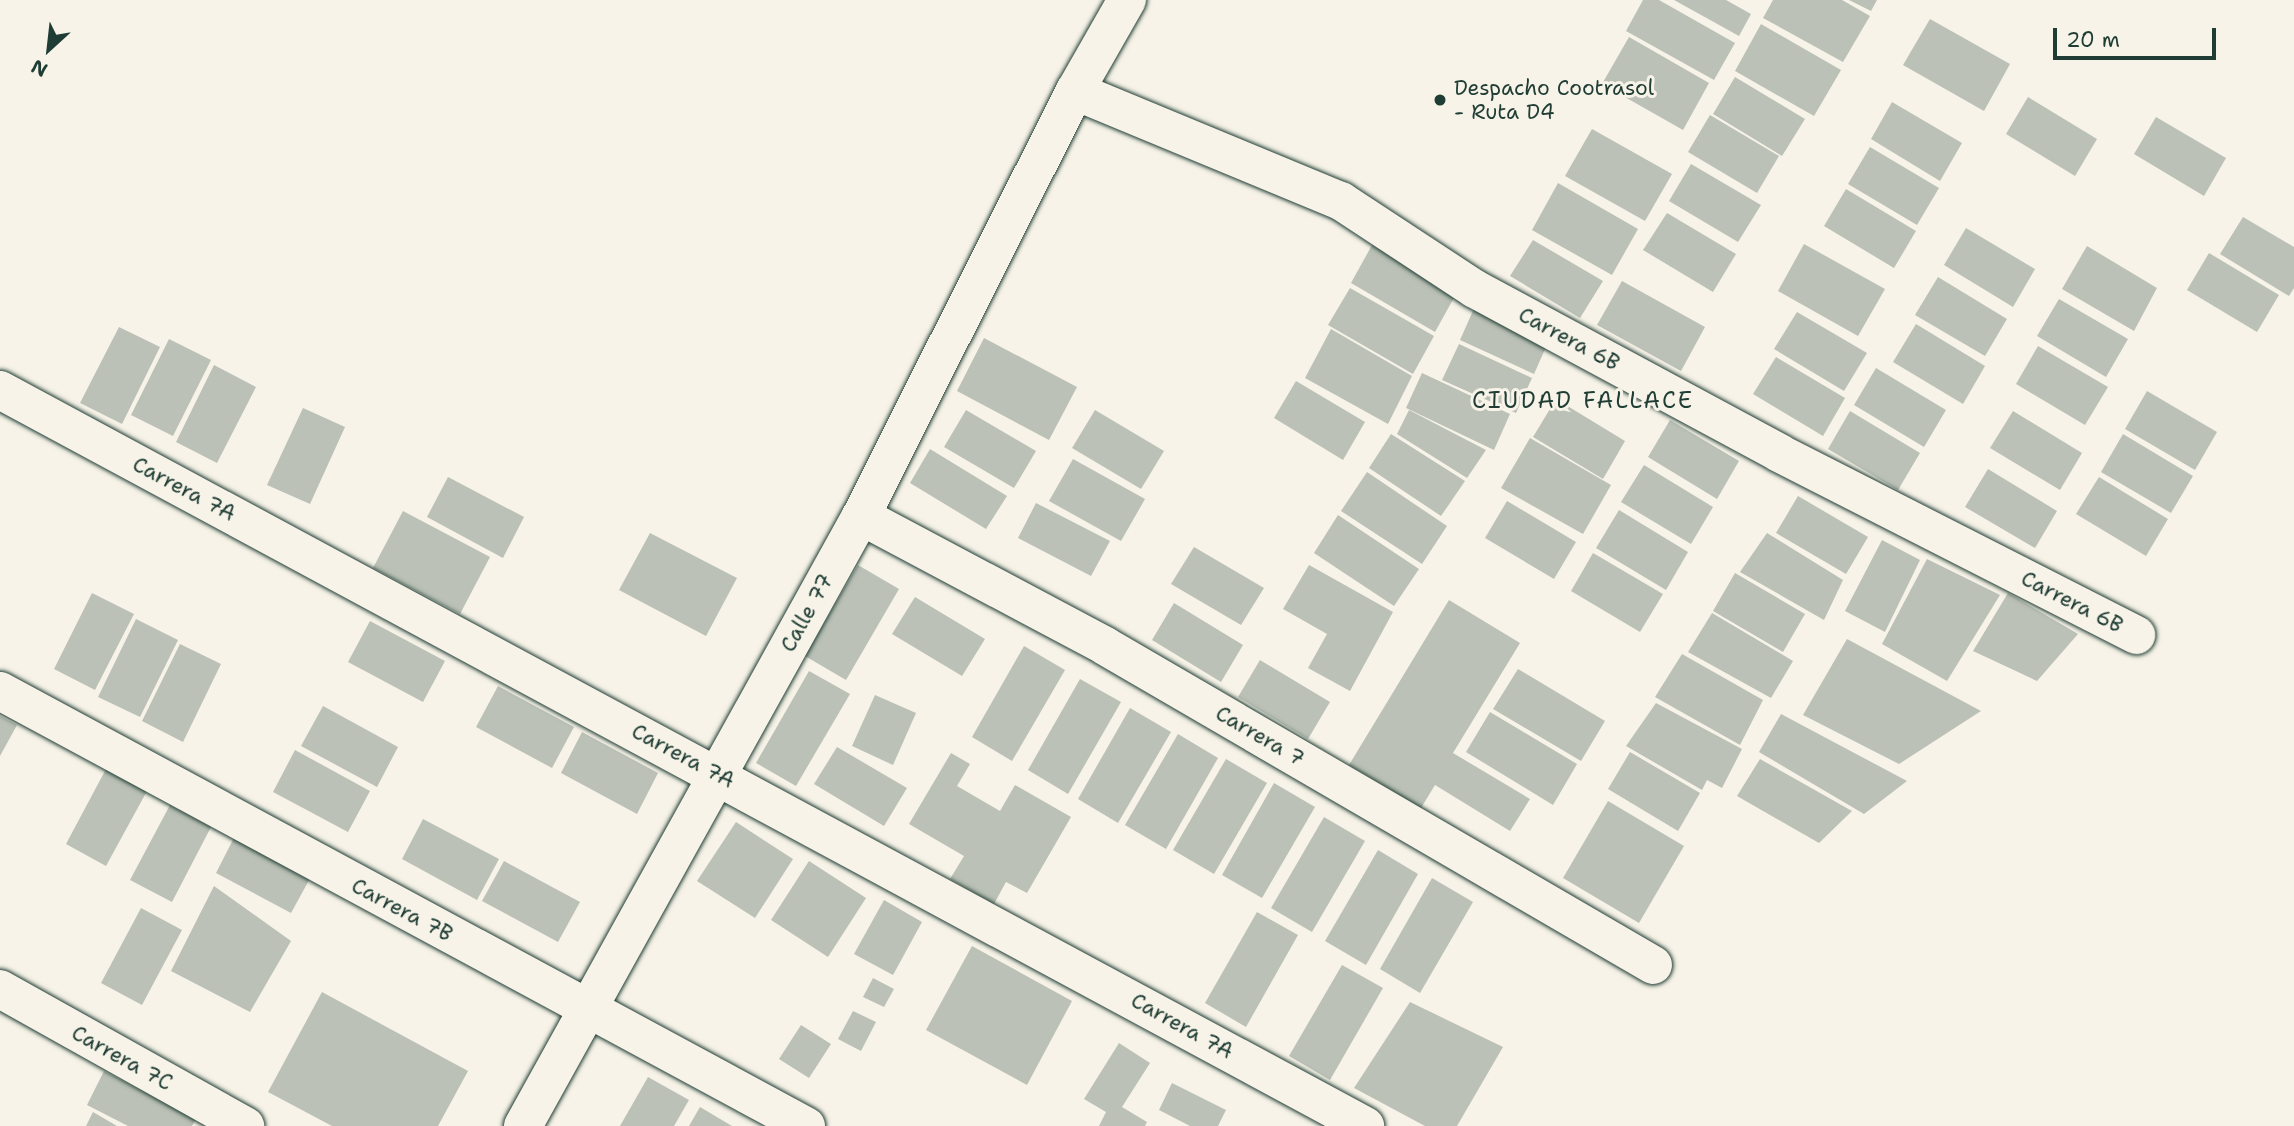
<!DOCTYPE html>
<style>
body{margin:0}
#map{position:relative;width:2294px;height:1126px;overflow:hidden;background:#f7f3e8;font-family:"Shantell Sans",sans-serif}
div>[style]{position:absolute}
.building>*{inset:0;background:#bbc1b6}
.roads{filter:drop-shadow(0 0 2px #1f3d34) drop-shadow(0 0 2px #1f3d34)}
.minor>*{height:38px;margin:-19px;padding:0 19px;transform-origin:19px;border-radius:19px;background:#f7f3e8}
.dots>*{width:19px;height:19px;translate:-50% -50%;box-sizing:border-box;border:4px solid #f7f3e8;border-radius:50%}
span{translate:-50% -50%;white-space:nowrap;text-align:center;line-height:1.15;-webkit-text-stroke:6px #f7f3e8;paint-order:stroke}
.poi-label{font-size:21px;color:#1f3d34}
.left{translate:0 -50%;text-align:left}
.street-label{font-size:21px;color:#1f3d34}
.neighbourhood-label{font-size:23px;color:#1f3d34;letter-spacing:2px}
.north{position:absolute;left:14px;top:14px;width:70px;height:70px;-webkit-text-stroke:5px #f7f3e8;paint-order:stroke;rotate:207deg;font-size:19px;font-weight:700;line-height:28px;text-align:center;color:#1f3d34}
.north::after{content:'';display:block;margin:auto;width:24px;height:32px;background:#1f3d34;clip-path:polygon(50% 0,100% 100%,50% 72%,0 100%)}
.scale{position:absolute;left:2053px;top:28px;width:163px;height:32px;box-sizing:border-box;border:4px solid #1f3d34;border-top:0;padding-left:9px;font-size:21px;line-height:24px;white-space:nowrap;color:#1f3d34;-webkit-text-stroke:5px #f7f3e8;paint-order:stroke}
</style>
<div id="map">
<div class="building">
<i style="clip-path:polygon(1643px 0,1659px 0,1735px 43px,1714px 80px,1626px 31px)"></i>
<i style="clip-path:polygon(1674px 0,1726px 0,1751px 14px,1739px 36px)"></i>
<i style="clip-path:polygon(1773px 0,1842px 0,1870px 16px,1843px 62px,1763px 18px)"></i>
<i style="clip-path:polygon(1849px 0,1877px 0,1871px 11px)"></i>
<i style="clip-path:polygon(1930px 19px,2010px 64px,1984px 111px,1903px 65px)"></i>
<i style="clip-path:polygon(1761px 24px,1841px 70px,1814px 116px,1735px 71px)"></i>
<i style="clip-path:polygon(1629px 37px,1709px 83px,1683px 130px,1602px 84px)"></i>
<i style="clip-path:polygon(1735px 77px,1805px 119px,1782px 156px,1713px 114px)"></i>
<i style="clip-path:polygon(2028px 97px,2097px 139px,2075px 176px,2006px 134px)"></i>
<i style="clip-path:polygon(1892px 102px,1962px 143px,1940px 181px,1871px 139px)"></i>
<i style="clip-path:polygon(1710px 115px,1779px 156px,1757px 193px,1688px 152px)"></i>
<i style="clip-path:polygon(2156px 117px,2226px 158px,2204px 196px,2134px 154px)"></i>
<i style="clip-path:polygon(1592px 129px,1672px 174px,1645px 221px,1565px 176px)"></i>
<i style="clip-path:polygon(1870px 147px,1939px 188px,1917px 225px,1848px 184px)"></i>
<i style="clip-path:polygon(1691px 164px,1761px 205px,1738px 242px,1669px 201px)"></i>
<i style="clip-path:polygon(1558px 183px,1638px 229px,1612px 275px,1532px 230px)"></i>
<i style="clip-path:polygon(1846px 189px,1916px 231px,1894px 268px,1824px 226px)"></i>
<i style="clip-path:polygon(1667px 213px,1736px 254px,1713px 292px,1643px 250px)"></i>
<i style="clip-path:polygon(2243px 217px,2294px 247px,2294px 288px,2289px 296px,2220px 254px)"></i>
<i style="clip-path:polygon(1966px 228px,2035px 269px,2013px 307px,1944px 265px)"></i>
<i style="clip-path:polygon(1533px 240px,1603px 281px,1580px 318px,1510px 276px)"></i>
<i style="clip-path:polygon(1804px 244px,1885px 289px,1858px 336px,1778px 291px)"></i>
<i style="clip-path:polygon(1372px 245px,1456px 294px,1435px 332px,1351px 283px)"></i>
<i style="clip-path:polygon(2087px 246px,2157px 288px,2134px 331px,2062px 289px)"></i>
<i style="clip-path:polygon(2209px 253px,2279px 295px,2257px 332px,2187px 290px)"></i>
<i style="clip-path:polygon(1938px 277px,2007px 319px,1985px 356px,1915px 315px)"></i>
<i style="clip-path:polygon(1622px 281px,1705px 327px,1681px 371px,1597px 325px)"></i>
<i style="clip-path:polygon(1350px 288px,1434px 336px,1413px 374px,1328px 325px)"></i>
<i style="clip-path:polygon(2059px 299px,2128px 339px,2106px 377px,2037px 336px)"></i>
<i style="clip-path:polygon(1476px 304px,1550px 338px,1534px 374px,1460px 340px)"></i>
<i style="clip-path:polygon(1797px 312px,1867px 353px,1844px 391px,1774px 349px)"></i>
<i style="clip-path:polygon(1916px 324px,1985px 366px,1963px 404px,1893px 362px)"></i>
<i style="clip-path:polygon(119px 327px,160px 347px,122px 424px,80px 403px)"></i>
<i style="clip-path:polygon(1331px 329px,1412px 376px,1388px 424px,1305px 378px)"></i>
<i style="clip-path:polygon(984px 338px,1077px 387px,1049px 440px,957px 391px)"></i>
<i style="clip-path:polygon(169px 339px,211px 360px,173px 436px,131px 415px)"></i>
<i style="clip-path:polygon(1459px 344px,1532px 378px,1516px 413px,1442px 380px)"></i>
<i style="clip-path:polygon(2038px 346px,2108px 387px,2085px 425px,2016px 384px)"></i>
<i style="clip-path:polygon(1776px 357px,1845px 398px,1823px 436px,1753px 394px)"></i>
<i style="clip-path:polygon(214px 365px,256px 387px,217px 463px,176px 442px)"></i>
<i style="clip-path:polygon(1876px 368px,1946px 410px,1924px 447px,1854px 405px)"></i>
<i style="clip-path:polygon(1422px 373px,1510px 414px,1494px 450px,1406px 408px)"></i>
<i style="clip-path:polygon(1296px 381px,1365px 422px,1343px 460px,1274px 418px)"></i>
<i style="clip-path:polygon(2147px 391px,2217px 432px,2195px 470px,2125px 429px)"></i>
<i style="clip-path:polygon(1556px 399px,1625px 441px,1603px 479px,1533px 437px)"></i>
<i style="clip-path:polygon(303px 408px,345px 427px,310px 504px,267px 485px)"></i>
<i style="clip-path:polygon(966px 410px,1036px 451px,1014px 488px,944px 447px)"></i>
<i style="clip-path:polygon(1095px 410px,1164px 451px,1141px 489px,1072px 448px)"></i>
<i style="clip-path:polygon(1409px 410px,1486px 450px,1467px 478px,1397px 434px)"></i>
<i style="clip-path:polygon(1850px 411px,1920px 453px,1898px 490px,1828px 449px)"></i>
<i style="clip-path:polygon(2013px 411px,2082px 453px,2060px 490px,1990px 448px)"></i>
<i style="clip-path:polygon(1670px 420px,1739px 461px,1717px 499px,1648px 457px)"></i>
<i style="clip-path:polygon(1391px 434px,1465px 481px,1441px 516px,1369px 468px)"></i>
<i style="clip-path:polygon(2123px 434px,2193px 476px,2171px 513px,2101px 472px)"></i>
<i style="clip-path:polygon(1530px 438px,1611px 485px,1583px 534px,1501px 488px)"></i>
<i style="clip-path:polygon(930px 449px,1007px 496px,986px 529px,910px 483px)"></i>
<i style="clip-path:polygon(1073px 459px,1145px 499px,1121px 541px,1049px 501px)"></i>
<i style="clip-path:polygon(1644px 465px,1713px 507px,1691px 544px,1621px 502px)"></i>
<i style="clip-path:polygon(1988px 469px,2057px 511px,2035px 548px,1965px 507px)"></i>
<i style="clip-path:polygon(1367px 472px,1447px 526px,1422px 564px,1341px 511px)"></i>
<i style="clip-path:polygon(448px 477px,524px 517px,503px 558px,427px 517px)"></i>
<i style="clip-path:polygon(2099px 477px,2168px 519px,2146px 556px,2076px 514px)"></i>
<i style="clip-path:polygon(1798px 496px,1868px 537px,1846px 574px,1776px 533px)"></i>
<i style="clip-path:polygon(1507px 501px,1576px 542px,1554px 579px,1485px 538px)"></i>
<i style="clip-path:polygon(1036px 503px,1110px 541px,1091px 576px,1018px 538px)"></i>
<i style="clip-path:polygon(1619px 510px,1688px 552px,1666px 590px,1596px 548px)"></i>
<i style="clip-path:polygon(403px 511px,490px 557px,460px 614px,373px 568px)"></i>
<i style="clip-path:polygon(1338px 515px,1419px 569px,1394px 606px,1314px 553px)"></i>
<i style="clip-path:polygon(650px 533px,737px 578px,706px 636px,619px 590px)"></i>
<i style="clip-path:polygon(1767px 533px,1843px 580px,1824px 620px,1740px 572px)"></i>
<i style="clip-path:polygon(1882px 540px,1920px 560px,1885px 632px,1845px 611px)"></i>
<i style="clip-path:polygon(1194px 547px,1264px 588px,1241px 625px,1171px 584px)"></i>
<i style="clip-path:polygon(1593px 553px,1663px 594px,1640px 632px,1571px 591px)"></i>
<i style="clip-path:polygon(1927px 559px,2000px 595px,1947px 681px,1882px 644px)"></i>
<i style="clip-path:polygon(858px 565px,899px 589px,846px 680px,805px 656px)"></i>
<i style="clip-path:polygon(1309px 565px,1393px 612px,1350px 691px,1308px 668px,1327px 634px,1283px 609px)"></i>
<i style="clip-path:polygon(1735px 573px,1805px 614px,1783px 652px,1713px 611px)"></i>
<i style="clip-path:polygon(92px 593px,134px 614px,95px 690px,54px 669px)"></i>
<i style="clip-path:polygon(2008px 593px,2078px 634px,2037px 681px,1973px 651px)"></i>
<i style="clip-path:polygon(915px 597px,985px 639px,962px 676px,892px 634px)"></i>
<i style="clip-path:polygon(1449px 600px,1520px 643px,1453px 753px,1530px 799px,1510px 831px,1435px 785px,1421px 808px,1349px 765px)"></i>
<i style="clip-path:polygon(1174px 603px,1243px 645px,1221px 682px,1152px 640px)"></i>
<i style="clip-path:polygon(1712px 613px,1793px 661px,1771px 698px,1688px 652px)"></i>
<i style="clip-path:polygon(136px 619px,178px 640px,140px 717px,98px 697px)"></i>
<i style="clip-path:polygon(370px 621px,445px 661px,423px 702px,348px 662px)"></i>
<i style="clip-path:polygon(1847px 639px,1981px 711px,1899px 764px,1803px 715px)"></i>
<i style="clip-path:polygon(180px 644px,221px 664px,183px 742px,142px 721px)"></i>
<i style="clip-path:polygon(1024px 646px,1065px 670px,1012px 761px,972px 737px)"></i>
<i style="clip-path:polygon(1682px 654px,1763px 700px,1740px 745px,1655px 697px)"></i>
<i style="clip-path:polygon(1260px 660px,1330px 702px,1308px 739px,1238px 697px)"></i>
<i style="clip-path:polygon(1518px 669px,1605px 721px,1581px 761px,1493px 709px)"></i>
<i style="clip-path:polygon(809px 671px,850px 694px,796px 786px,756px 763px)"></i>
<i style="clip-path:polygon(1080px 679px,1121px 702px,1068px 794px,1028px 770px)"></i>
<i style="clip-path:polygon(498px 686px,574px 727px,552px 768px,476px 727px)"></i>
<i style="clip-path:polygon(875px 695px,916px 713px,893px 765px,852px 746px)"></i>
<i style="clip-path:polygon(1656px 703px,1742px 749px,1722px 788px,1707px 780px,1702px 790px,1626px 746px)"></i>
<i style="clip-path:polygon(323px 706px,398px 747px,377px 787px,301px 746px)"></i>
<i style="clip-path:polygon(1130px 708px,1171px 732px,1118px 823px,1078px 799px)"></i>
<i style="clip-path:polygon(1490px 712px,1577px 764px,1553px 805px,1466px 752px)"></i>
<i style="clip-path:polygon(1781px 714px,1907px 781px,1864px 814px,1759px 752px)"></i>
<i style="clip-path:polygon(0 716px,17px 725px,0 756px)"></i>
<i style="clip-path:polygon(582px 732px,658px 773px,637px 814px,561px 773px)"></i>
<i style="clip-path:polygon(1178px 734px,1218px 758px,1166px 849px,1125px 825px)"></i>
<i style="clip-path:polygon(837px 747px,907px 788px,884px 826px,814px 784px)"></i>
<i style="clip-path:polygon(295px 750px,370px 791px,348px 832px,273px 792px)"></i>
<i style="clip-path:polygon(1630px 752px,1700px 793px,1678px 831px,1608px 789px)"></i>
<i style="clip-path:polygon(951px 753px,970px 764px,957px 786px,1000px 811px,1015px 785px,1071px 817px,1027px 893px,1006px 882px,994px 904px,950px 879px,964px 856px,909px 824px)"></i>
<i style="clip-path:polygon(1226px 759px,1267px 783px,1214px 874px,1173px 850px)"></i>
<i style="clip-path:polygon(1760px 759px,1852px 811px,1819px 843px,1737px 796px)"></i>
<i style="clip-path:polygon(106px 769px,147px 791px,106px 866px,66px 844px)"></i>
<i style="clip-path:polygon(1274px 783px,1315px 807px,1262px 898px,1222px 875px)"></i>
<i style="clip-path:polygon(1608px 801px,1684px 846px,1639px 923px,1563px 878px)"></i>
<i style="clip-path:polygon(170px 805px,211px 827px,172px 902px,130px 880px)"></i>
<i style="clip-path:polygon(1324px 817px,1365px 841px,1312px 932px,1271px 908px)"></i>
<i style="clip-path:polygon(423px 819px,499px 859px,477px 900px,402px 859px)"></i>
<i style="clip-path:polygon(736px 822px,793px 859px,755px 918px,697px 881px)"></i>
<i style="clip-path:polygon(237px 832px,313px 873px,291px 913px,216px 873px)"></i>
<i style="clip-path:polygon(1378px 850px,1418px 874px,1366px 965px,1325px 941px)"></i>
<i style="clip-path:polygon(504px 861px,580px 902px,558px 942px,482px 901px)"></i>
<i style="clip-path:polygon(809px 861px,866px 898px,828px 957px,771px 920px)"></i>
<i style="clip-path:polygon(1432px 878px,1473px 902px,1420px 993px,1380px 969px)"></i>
<i style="clip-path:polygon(214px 886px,291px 941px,250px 1012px,171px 971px)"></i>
<i style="clip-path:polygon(884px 900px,922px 922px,893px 975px,854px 954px)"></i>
<i style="clip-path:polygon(141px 908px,182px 930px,142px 1005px,101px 983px)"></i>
<i style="clip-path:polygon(1257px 912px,1298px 935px,1246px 1027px,1205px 1003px)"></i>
<i style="clip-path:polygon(972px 946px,1072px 1001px,1027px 1085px,926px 1030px)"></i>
<i style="clip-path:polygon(1342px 965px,1383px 988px,1330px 1080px,1289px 1056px)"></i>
<i style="clip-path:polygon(873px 978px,894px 989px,884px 1007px,863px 997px)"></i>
<i style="clip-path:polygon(322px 992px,468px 1071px,438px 1126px,332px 1126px,268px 1092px)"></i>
<i style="clip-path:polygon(1410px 1002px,1503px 1047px,1457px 1126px,1425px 1126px,1354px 1088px)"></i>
<i style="clip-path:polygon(853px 1011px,876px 1022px,861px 1051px,838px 1039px)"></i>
<i style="clip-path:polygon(801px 1025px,831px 1044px,809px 1078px,779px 1059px)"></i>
<i style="clip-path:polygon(1119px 1043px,1150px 1063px,1122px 1107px,1147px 1122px,1145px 1126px,1099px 1126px,1106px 1112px,1084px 1099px)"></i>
<i style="clip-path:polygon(104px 1071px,196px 1119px,192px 1126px,128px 1126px,87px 1105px)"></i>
<i style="clip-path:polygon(648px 1077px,689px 1100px,674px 1126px,620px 1126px)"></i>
<i style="clip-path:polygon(1172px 1083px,1226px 1110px,1218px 1126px,1190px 1126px,1159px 1110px)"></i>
<i style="clip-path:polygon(700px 1107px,732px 1126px,689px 1126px)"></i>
<i style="clip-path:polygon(93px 1112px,117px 1126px,86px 1126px)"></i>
</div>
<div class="roads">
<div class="minor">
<i style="left:1075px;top:91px;width:288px;rotate:22.5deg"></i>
<i style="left:1341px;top:201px;width:160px;rotate:33.3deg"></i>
<i style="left:1475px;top:289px;width:345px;rotate:28.3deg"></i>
<i style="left:1779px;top:453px;width:401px;rotate:27deg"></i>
<i style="left:0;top:390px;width:1551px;rotate:28.33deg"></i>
<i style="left:861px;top:516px;width:276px;rotate:28deg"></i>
<i style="left:1105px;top:646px;width:634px;rotate:30.2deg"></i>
<i style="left:0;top:691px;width:916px;rotate:28.36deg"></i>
<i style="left:0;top:989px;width:281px;rotate:29.2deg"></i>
<i style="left:523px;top:1126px;width:697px;rotate:-61.01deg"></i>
<i style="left:861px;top:516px;width:476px;rotate:-63.3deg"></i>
<i style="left:1075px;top:91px;width:105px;rotate:-60.3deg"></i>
</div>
</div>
<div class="dots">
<i style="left:1440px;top:100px;background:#1f3d34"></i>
</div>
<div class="poi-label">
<span class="left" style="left:1454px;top:100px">Despacho Cootrasol<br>- Ruta D4</span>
</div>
<div class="street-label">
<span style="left:1569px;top:339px;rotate:28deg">Carrera 6B</span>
<span style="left:184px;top:489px;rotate:28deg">Carrera 7A</span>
<span style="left:2072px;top:602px;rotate:27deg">Carrera 6B</span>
<span style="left:807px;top:613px;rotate:-61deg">Calle 77</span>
<span style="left:1260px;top:736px;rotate:30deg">Carrera 7</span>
<span style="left:683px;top:756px;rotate:28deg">Carrera 7A</span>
<span style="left:402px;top:910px;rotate:28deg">Carrera 7B</span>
<span style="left:1182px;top:1026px;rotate:29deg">Carrera 7A</span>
<span style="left:122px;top:1058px;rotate:29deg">Carrera 7C</span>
</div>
<div class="neighbourhood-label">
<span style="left:1583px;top:400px">CIUDAD FALLACE</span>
</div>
<div class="north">N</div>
<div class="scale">20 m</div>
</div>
